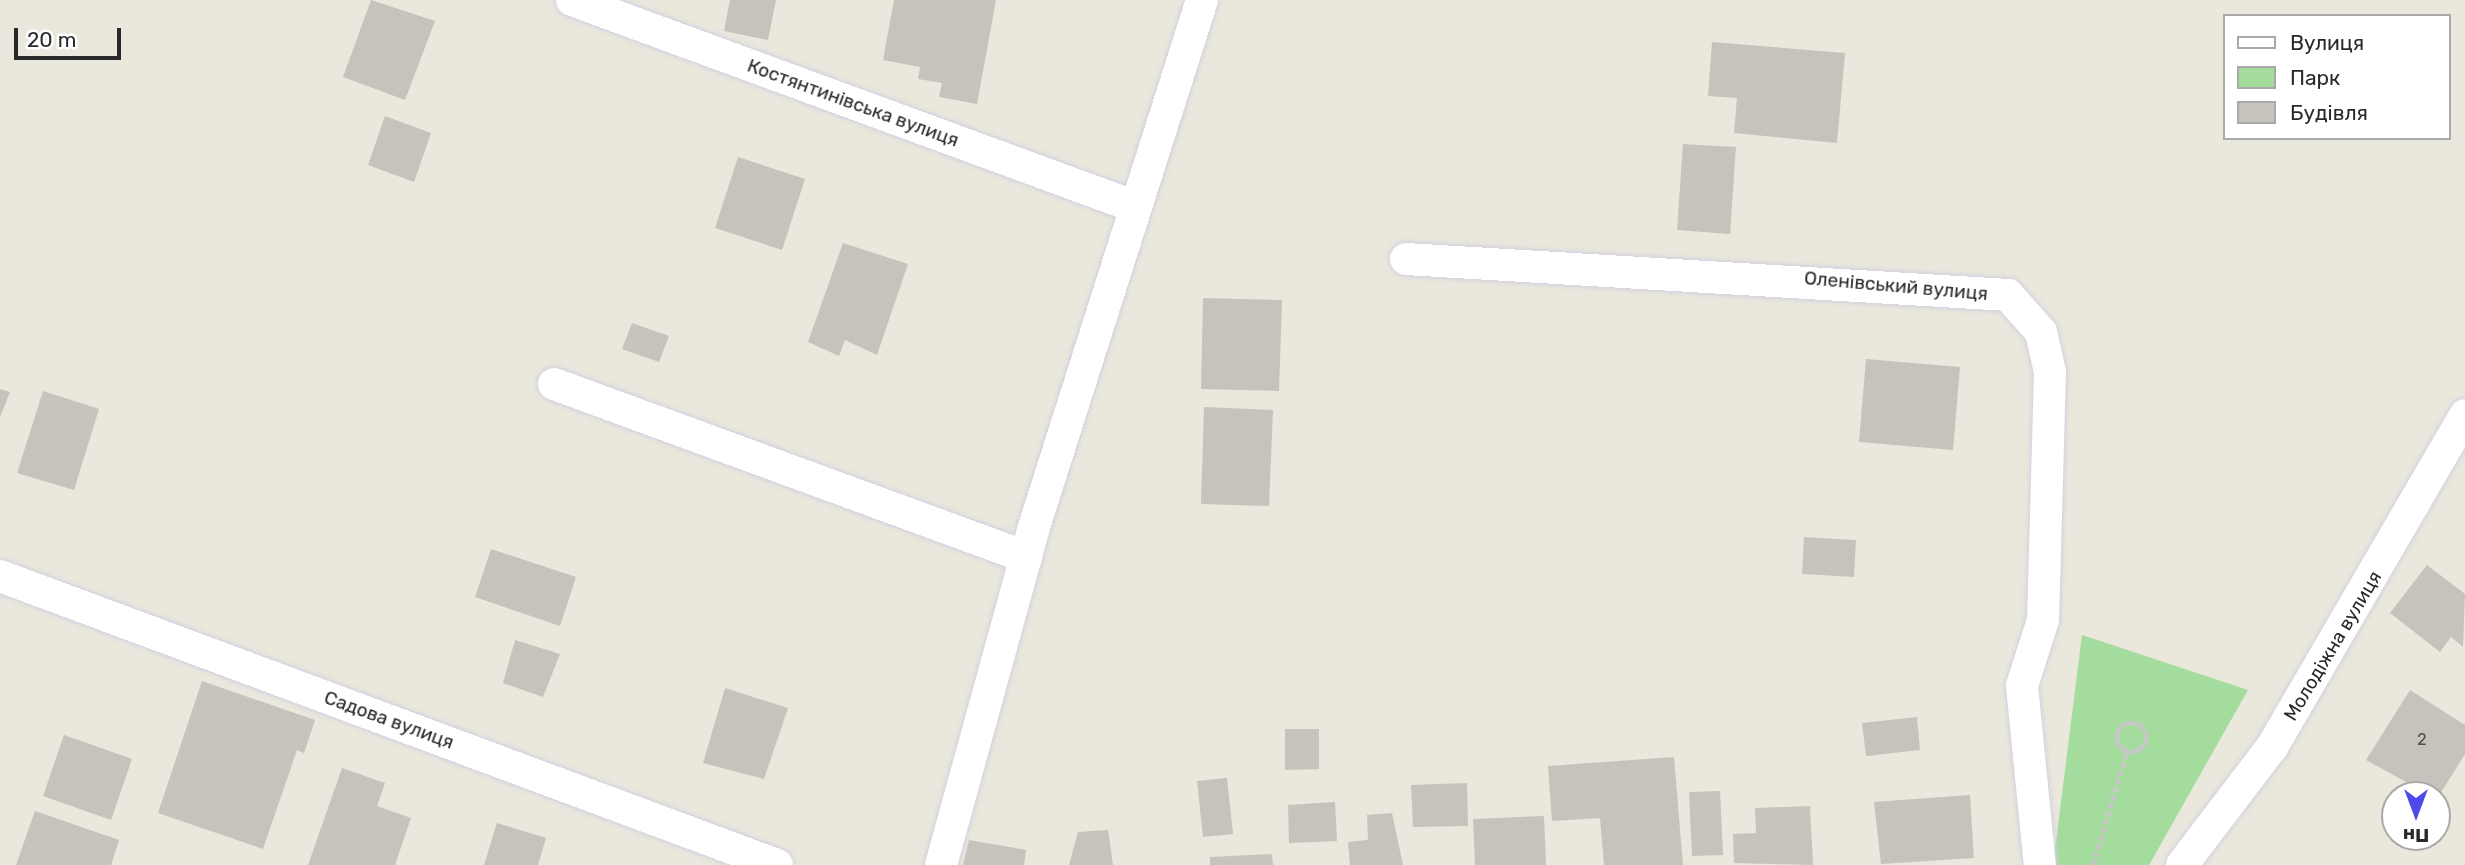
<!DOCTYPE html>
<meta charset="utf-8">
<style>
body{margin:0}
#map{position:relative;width:2465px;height:865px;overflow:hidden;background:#eae7dc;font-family:Rubik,sans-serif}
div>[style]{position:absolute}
.green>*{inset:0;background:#a4dc9d}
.building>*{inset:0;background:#c5c3bb}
.path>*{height:4.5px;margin-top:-2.25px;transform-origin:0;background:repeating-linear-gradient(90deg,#c7c7c7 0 5px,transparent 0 8.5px)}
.path>.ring{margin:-2.25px;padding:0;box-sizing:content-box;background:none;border:4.5px solid #c7c7c7;border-radius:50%}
.roads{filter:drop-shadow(0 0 2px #d2d1e0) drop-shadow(0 0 2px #d2d1e0)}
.street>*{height:32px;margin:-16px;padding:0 16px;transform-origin:16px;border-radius:16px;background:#fff}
span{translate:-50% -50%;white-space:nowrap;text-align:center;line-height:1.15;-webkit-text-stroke:7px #fff;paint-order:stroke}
.number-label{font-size:16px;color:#50504e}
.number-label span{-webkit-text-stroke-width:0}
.street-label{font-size:19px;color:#292929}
.legend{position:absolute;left:2223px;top:14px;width:228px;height:126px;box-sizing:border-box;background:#fff;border:2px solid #a9a9a9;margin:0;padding:9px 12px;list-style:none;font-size:21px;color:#292929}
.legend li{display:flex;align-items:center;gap:14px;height:35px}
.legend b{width:35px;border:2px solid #a9a9a9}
.north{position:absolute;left:2381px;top:781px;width:70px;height:70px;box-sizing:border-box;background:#fff;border:2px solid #a9a9a9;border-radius:50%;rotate:180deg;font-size:19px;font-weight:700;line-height:28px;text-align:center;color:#292929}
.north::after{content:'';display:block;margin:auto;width:24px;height:32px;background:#4e49ea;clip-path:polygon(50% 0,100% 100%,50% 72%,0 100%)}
.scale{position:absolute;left:14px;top:28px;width:107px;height:32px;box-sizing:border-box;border:4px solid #292929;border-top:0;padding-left:9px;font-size:21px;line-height:24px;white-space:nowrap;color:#292929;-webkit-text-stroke:5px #fff;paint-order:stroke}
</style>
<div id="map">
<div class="green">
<i style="clip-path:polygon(2082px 635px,2248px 690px,2149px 865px,2053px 865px)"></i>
</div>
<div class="building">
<i style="clip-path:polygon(371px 0,435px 21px,405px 100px,343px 77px)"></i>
<i style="clip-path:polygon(730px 0,776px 0,768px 40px,724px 31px)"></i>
<i style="clip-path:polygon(894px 0,996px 0,977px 104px,939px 97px,942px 83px,918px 79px,920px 67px,883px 60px)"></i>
<i style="clip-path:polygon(1712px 42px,1845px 53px,1837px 143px,1734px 133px,1737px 98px,1708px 96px)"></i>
<i style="clip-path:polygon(385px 116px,431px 133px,414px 182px,368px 165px)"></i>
<i style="clip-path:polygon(1683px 144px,1736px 147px,1730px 234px,1677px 230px)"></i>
<i style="clip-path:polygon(738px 157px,805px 179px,782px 250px,715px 228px)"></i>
<i style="clip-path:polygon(843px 243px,908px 264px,877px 355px,845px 340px,839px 356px,808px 342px)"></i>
<i style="clip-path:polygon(1203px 298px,1282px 300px,1279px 391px,1201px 389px)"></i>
<i style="clip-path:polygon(632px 323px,669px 336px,659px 362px,622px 349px)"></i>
<i style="clip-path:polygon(1866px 359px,1960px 367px,1953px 450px,1859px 442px)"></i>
<i style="clip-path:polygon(0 389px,10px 392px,0 417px)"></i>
<i style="clip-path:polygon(43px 391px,99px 409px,74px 490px,17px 473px)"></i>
<i style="clip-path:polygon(1204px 407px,1273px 410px,1269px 506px,1201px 504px)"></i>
<i style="clip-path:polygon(1804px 537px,1856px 540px,1854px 577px,1802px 574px)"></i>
<i style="clip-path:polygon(491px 549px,576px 577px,560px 626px,475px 597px)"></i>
<i style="clip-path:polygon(2427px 565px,2465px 594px,2463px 647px,2451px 637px,2440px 652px,2390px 613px)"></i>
<i style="clip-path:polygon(515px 640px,560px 654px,543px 697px,503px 683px)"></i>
<i style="clip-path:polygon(202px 681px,315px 720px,304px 753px,297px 750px,263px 849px,158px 813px)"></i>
<i style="clip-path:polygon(725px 688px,788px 708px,764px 779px,703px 763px)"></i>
<i style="clip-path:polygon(2410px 690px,2465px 725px,2465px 754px,2437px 799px,2366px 760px)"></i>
<i style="clip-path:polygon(1917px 717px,1920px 750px,1866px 756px,1862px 723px)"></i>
<i style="clip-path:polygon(1285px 729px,1319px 729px,1319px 769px,1285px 770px)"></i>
<i style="clip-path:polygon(64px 735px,132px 759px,111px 820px,43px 796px)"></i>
<i style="clip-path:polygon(1674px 757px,1683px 865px,1604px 865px,1600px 818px,1552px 821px,1548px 766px)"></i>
<i style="clip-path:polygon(342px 768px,385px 783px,377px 806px,411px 818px,395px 865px,308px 865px)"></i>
<i style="clip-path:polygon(1227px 778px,1233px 834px,1203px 837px,1197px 781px)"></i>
<i style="clip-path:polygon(1467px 783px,1468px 826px,1413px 827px,1411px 785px)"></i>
<i style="clip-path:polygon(1720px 791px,1723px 855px,1692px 856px,1689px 792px)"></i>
<i style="clip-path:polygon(1970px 795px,1974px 858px,1881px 864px,1874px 802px)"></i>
<i style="clip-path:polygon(1335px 802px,1337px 841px,1289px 843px,1288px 805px)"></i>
<i style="clip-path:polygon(1810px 806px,1813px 865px,1734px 863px,1733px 834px,1756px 833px,1755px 808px)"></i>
<i style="clip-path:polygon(35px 811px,119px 840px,111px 865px,16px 865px)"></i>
<i style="clip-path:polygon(1392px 813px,1403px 865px,1350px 865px,1348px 842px,1368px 840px,1367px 815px)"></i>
<i style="clip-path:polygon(1544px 816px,1546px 865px,1475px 865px,1473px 819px)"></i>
<i style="clip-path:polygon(497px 823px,546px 838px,538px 865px,484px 865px)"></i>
<i style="clip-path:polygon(1108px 830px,1113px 865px,1069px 865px,1078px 832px)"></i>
<i style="clip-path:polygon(969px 840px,1026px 850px,1024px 865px,963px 865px)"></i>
<i style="clip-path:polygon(1272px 854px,1273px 865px,1210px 865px,1210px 857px)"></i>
</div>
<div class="path">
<i class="ring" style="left:2117px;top:723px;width:25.5px;height:25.5px"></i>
<i style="left:2093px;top:865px;width:118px;rotate:-73.3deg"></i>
</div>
<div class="roads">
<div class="street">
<i style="left:572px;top:0;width:598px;rotate:20.16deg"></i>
<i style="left:1406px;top:259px;width:603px;rotate:3.42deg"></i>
<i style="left:2008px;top:295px;width:50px;rotate:48.3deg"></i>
<i style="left:2041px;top:332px;width:41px;rotate:77.3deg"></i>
<i style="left:2050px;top:372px;width:248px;rotate:91.6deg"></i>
<i style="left:2043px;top:620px;width:69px;rotate:107.7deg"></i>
<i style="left:2022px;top:686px;width:180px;rotate:84.3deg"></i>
<i style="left:554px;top:384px;width:503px;rotate:20.13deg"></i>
<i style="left:0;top:576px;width:829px;rotate:20.4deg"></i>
<i style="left:941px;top:865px;width:347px;rotate:-74.6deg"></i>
<i style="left:1033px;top:530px;width:556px;rotate:-72.31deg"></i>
<i style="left:2182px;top:865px;width:148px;rotate:-52.7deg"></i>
<i style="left:2272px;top:747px;width:384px;rotate:-59.8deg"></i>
</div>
</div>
<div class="number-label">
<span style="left:2422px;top:740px">2</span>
</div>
<div class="street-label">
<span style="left:853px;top:103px;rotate:20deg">Костянтинівська вулиця</span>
<span style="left:1896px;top:286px;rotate:5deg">Оленівський вулиця</span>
<span style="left:2333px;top:646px;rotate:-59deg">Молодіжна вулиця</span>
<span style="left:389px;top:720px;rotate:20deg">Садова вулиця</span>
</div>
<ul class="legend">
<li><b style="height:9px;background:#fff"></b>Вулиця</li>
<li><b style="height:19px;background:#a4dc9d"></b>Парк</li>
<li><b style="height:19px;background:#c5c3bb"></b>Будівля</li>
</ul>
<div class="north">Пн</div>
<div class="scale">20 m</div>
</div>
